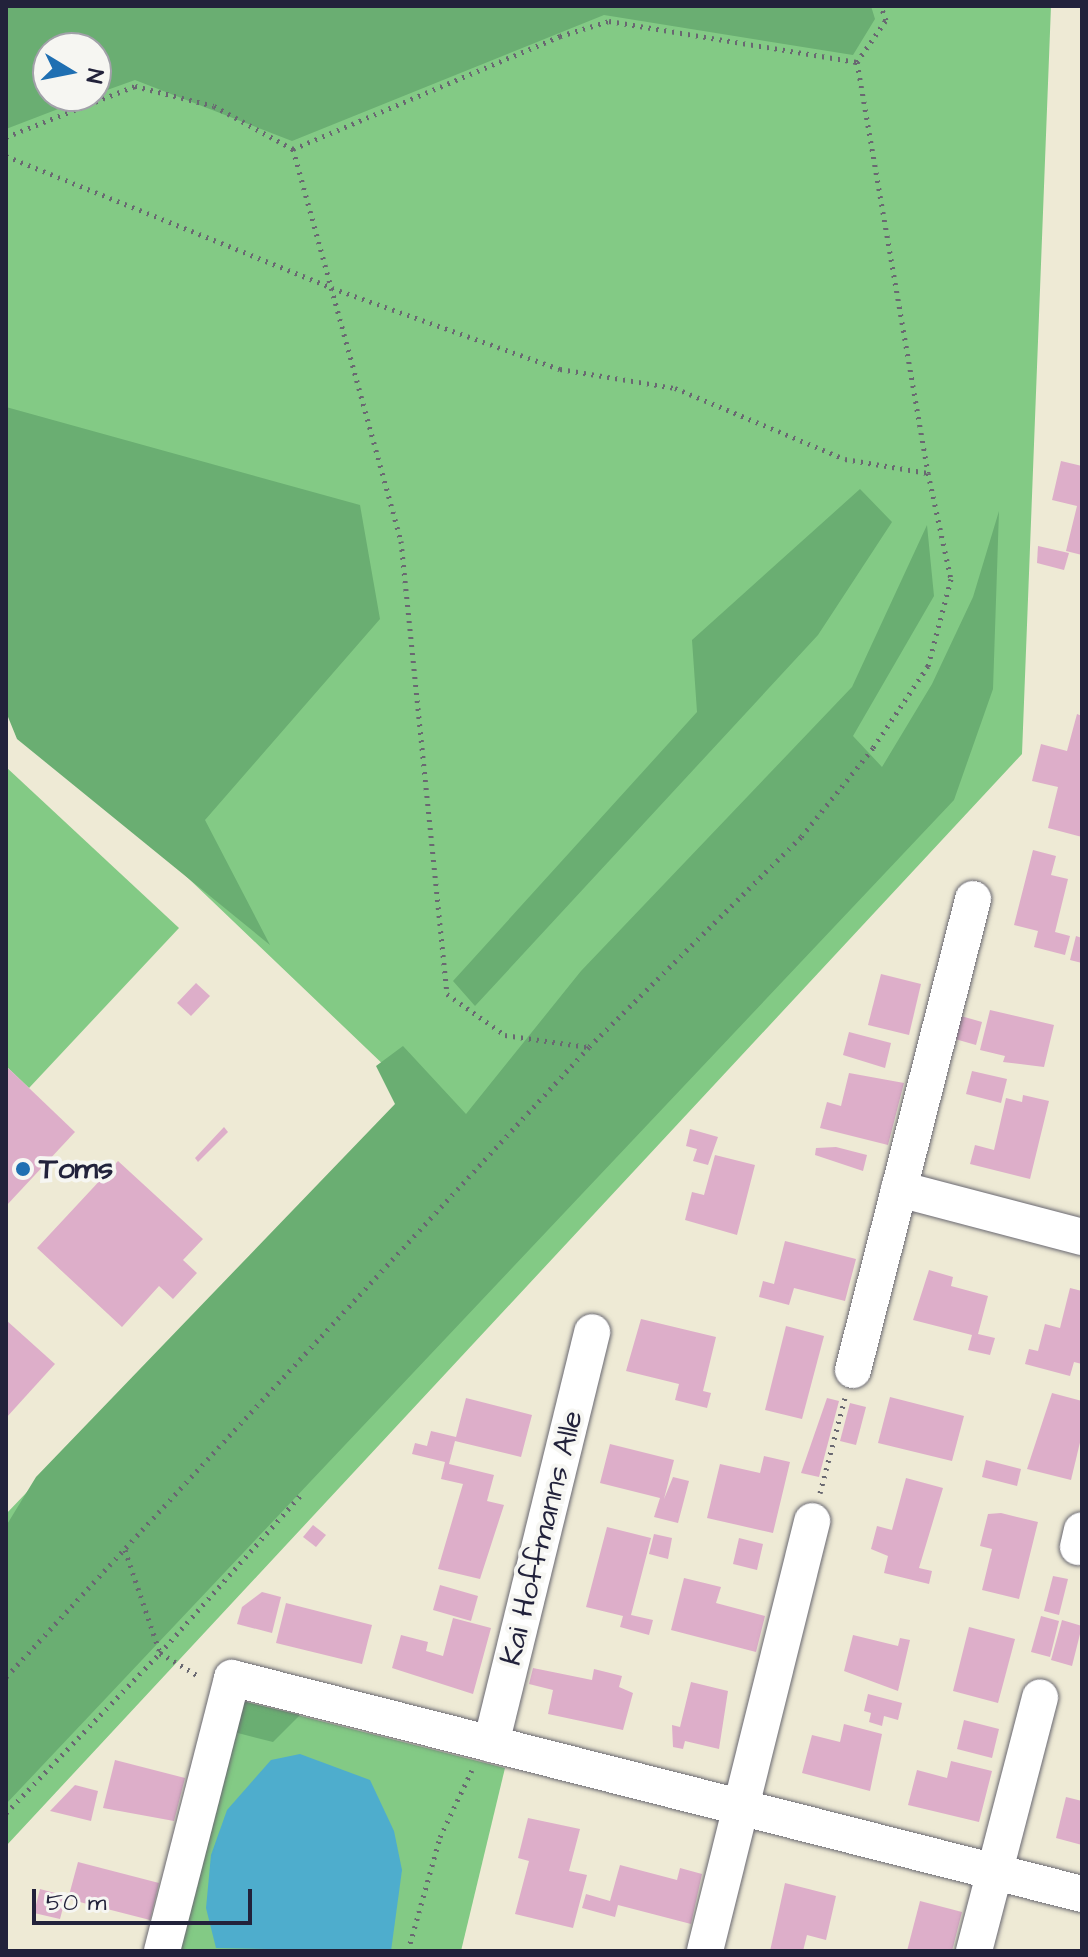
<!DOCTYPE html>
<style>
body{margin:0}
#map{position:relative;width:1088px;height:1957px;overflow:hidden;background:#eeead5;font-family:"Architects Daughter",sans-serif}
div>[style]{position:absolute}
.green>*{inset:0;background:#83ca85}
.forest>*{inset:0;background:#6aae72}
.water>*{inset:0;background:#4eadcd}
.building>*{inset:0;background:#ddaec9}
.path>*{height:5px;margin-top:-2.5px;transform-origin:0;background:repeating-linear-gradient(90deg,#696871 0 2px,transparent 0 8px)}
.roads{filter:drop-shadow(0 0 2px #696871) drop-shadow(0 0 2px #696871)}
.street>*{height:36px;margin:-18px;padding:0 18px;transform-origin:18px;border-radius:18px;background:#fff}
.dots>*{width:22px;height:22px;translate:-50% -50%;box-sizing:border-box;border:4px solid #f6f6f2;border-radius:50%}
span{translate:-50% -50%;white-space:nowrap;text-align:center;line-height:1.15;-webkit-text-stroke:8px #f6f6f2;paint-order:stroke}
.poi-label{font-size:30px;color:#22223b;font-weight:700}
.left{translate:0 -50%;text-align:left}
.street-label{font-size:30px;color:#22223b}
.frame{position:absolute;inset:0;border:8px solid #22223b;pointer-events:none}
.north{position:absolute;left:32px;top:32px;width:80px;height:80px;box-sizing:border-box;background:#f6f6f2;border:2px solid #a1a1a9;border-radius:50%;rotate:100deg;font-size:22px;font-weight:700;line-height:32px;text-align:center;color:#22223b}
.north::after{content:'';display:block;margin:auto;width:28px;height:36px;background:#1f6fb2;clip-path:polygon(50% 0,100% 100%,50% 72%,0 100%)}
.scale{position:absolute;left:32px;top:1889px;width:220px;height:36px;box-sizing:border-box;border:4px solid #22223b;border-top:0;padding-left:10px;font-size:24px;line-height:28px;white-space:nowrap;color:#22223b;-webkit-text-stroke:6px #f6f6f2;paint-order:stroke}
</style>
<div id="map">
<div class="green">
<i style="clip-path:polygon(evenodd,6px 6px,1051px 6px,1022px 754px,6px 1846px,6px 1514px,411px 1091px,6px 704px,6px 6px,48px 48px,96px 48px,96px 96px,48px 96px,48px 48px)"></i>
<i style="clip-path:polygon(6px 767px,179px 928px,29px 1088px,6px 1066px)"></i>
<i style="clip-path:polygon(242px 1701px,505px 1768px,461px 1951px,179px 1951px)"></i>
</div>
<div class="forest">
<i style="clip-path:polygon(6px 6px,871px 6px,875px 19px,853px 55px,604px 15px,292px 141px,135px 80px,96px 94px,96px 48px,48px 48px,48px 96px,92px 96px,6px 129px)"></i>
<i style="clip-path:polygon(6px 407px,360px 505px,380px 619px,205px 820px,270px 945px,17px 739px,6px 712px)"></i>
<i style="clip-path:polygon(860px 489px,892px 522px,818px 635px,475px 1006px,453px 981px,697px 712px,692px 640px)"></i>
<i style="clip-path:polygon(999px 511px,993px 689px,954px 800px,6px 1804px,6px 1526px,36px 1477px,395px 1104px,376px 1066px,403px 1046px,466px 1114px,581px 971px,852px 687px,927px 525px,934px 596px,853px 736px,882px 767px,932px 684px,973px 597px)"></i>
<i style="clip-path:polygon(242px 1701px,300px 1715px,273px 1742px,234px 1732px)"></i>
</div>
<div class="water">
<i style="clip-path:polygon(300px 1754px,370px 1780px,394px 1831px,402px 1870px,391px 1951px,216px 1948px,206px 1908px,211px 1855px,227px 1810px,271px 1760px)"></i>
</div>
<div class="building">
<i style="clip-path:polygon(1061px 461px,1082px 466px,1082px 555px,1066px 551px,1077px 506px,1052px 500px)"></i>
<i style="clip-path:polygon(1038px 546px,1069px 553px,1064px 570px,1037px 563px)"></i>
<i style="clip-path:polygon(1077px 714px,1082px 716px,1082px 837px,1048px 828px,1058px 787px,1032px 781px,1041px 744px,1067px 751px)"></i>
<i style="clip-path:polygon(1033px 850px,1056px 856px,1051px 875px,1068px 879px,1055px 932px,1070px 936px,1065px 955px,1034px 947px,1038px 931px,1014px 925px)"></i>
<i style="clip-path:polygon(1076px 936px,1082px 938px,1082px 963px,1070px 960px)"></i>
<i style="clip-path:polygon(881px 974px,921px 984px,909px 1035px,868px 1025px)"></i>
<i style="clip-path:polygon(196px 983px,210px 996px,191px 1016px,177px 1003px)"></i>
<i style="clip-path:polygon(990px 1010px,1054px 1025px,1044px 1067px,1003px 1062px,1005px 1056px,980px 1050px)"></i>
<i style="clip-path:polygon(961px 1016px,982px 1022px,976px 1045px,955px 1039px)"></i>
<i style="clip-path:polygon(849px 1032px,891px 1043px,885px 1068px,843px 1055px)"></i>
<i style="clip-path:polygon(6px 1066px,75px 1132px,6px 1206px)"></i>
<i style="clip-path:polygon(972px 1071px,1007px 1079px,1001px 1103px,966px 1094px)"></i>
<i style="clip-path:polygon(849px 1073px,904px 1083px,888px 1145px,820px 1128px,827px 1102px,841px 1106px)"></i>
<i style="clip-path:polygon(1023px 1095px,1049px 1101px,1030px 1179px,970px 1164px,975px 1145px,994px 1150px,1006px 1098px,1022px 1102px)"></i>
<i style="clip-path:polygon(224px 1127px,228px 1132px,198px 1162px,195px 1158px)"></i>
<i style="clip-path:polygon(690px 1129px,718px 1137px,708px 1165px,693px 1161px,697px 1149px,686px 1146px)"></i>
<i style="clip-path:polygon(836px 1147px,867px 1155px,863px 1171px,815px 1155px,816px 1148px)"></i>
<i style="clip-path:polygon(715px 1155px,755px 1165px,737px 1235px,685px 1220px,692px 1192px,704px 1195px)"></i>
<i style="clip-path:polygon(118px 1161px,203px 1239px,183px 1260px,197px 1273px,173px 1299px,159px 1286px,122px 1327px,37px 1248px)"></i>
<i style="clip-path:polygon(785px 1241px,856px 1259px,845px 1301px,794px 1288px,789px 1305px,759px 1297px,763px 1281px,774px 1284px)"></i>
<i style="clip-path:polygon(929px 1270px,953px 1277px,951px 1286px,988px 1296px,978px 1334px,995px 1338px,990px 1355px,968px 1350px,972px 1335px,913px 1320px)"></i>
<i style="clip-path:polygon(1070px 1288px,1082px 1291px,1082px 1364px,1074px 1362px,1070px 1376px,1025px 1364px,1029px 1349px,1038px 1351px,1045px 1324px,1060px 1328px)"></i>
<i style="clip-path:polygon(641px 1319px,716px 1337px,703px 1391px,711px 1393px,707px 1408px,675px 1400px,679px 1384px,626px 1371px)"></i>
<i style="clip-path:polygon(6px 1320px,55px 1364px,6px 1418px)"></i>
<i style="clip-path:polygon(786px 1326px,824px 1336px,802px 1419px,765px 1410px)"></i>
<i style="clip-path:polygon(1052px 1393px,1082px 1401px,1082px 1434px,1071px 1480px,1027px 1469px)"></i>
<i style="clip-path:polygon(890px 1397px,964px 1416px,952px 1461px,878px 1443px)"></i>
<i style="clip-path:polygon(466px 1398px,532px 1415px,521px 1457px,455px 1441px,449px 1464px,494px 1475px,487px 1501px,504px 1505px,480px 1579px,438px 1569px,463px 1484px,441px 1479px,445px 1462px,412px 1454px,415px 1443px,427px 1446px,431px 1431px,456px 1437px)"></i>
<i style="clip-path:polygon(827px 1398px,839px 1401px,819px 1477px,801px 1473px)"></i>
<i style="clip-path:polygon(850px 1403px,866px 1407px,856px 1445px,840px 1441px)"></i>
<i style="clip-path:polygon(610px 1444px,674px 1460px,664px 1499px,673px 1477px,689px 1481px,678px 1523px,654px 1517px,660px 1498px,600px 1483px)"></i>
<i style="clip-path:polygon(764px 1456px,790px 1462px,773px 1533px,707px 1518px,720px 1464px,760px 1473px)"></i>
<i style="clip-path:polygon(986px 1460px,1021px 1469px,1017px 1486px,982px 1477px)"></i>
<i style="clip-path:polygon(906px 1478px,943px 1488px,919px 1568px,932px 1571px,929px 1584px,884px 1573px,888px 1556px,871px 1549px,877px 1526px,892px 1530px)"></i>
<i style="clip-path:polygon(1001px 1513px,1038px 1522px,1019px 1599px,982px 1590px,992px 1549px,980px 1546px,988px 1514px)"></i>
<i style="clip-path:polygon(313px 1525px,326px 1535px,316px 1547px,303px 1537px)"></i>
<i style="clip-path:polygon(607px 1527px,651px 1538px,631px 1615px,653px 1620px,649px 1635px,620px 1627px,623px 1616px,586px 1607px)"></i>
<i style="clip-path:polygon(654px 1534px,672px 1538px,668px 1559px,649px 1554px)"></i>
<i style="clip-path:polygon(739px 1538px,763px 1544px,757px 1570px,733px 1564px)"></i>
<i style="clip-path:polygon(1053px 1576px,1068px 1579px,1059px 1615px,1044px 1611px)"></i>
<i style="clip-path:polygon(684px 1578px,721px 1587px,716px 1603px,765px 1616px,756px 1652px,671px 1630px)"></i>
<i style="clip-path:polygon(440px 1585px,478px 1596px,471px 1621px,433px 1610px)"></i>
<i style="clip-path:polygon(262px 1592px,281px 1597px,272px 1633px,237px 1624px,242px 1607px)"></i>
<i style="clip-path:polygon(286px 1603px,372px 1625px,362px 1664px,276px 1643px)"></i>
<i style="clip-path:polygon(1041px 1616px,1059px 1621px,1050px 1657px,1031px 1652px)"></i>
<i style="clip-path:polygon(453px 1618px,491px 1628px,473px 1694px,392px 1668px,401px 1635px,428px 1642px,426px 1651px,443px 1656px)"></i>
<i style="clip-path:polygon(1062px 1620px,1082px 1626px,1072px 1666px,1051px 1660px)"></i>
<i style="clip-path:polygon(969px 1627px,1015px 1639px,998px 1703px,953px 1691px)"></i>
<i style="clip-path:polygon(853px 1635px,898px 1646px,900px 1638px,910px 1640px,898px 1691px,844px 1671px)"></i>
<i style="clip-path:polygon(533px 1668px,592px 1680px,594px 1669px,622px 1676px,619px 1687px,633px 1693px,623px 1730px,548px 1714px,553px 1690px,529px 1684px)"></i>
<i style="clip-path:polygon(691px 1682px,728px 1691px,719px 1749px,685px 1741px,683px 1749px,673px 1747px,672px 1725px,680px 1727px)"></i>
<i style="clip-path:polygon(868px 1694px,902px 1703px,898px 1720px,884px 1716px,882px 1726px,869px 1722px,871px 1713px,864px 1711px)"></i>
<i style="clip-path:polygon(964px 1720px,999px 1729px,992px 1758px,957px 1749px)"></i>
<i style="clip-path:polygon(844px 1724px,882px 1734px,870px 1791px,802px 1773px,812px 1735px,840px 1742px)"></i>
<i style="clip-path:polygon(115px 1760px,185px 1778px,174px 1821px,103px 1808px)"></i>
<i style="clip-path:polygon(951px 1761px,992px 1771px,979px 1822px,908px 1805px,917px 1770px,947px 1778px)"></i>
<i style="clip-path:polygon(75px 1785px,98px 1791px,91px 1821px,50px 1811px)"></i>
<i style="clip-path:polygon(1066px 1797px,1082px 1801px,1082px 1845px,1056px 1838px)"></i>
<i style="clip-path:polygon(528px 1818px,580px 1829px,569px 1871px,587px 1875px,573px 1928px,515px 1914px,529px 1861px,518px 1858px)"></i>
<i style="clip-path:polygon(78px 1862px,159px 1883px,150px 1920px,68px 1899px)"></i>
<i style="clip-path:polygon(620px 1865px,677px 1880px,680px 1868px,702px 1874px,691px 1924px,618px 1905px,615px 1917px,582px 1908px,586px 1894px,610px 1901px)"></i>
<i style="clip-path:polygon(785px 1883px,836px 1896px,826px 1940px,807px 1935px,803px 1951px,770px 1951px)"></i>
<i style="clip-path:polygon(40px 1889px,66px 1896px,60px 1919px,34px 1913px)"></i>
<i style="clip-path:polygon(920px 1901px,962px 1912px,952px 1951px,907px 1951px)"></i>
</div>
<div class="path">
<i style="left:857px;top:62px;width:51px;rotate:-55.4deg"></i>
<i style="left:886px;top:20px;width:15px;rotate:-110deg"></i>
<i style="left:6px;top:137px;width:139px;rotate:-21.6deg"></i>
<i style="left:135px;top:86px;width:81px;rotate:14.2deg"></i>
<i style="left:214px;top:106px;width:90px;rotate:28.6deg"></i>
<i style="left:293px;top:149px;width:290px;rotate:-22.9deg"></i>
<i style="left:560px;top:36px;width:51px;rotate:-17deg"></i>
<i style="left:609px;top:21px;width:251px;rotate:9.4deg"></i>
<i style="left:857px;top:62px;width:417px;rotate:80.2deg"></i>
<i style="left:928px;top:473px;width:108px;rotate:77.8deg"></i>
<i style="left:951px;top:579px;width:90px;rotate:104.8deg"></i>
<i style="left:928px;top:666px;width:99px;rotate:123.9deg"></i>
<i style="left:873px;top:748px;width:114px;rotate:129deg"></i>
<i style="left:801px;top:837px;width:298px;rotate:135.3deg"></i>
<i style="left:589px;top:1047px;width:858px;rotate:132.78deg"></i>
<i style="left:293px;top:149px;width:407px;rotate:74.6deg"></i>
<i style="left:401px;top:541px;width:455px;rotate:84.2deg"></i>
<i style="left:447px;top:994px;width:71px;rotate:35.3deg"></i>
<i style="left:505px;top:1035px;width:84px;rotate:8.2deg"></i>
<i style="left:6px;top:156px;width:352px;rotate:22deg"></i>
<i style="left:332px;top:288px;width:242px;rotate:19.6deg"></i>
<i style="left:560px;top:369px;width:117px;rotate:9.4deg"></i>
<i style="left:675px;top:388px;width:184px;rotate:22.7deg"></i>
<i style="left:845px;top:459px;width:84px;rotate:9.6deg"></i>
<i style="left:820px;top:1493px;width:98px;rotate:-75.3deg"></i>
<i style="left:125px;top:1550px;width:109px;rotate:71.2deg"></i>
<i style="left:160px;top:1653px;width:47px;rotate:31deg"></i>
<i style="left:6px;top:1813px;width:222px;rotate:-46.1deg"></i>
<i style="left:160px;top:1653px;width:212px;rotate:-48.3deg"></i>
<i style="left:408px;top:1951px;width:118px;rotate:-74.3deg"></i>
<i style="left:440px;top:1837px;width:74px;rotate:-64.5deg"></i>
</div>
<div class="roads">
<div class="street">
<i style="left:899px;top:1189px;width:189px;rotate:14.7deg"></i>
<i style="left:853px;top:1370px;width:486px;rotate:-75.7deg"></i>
<i style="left:1078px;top:1547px;width:17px;rotate:-77deg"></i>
<i style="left:491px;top:1744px;width:424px;rotate:-76.2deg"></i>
<i style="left:162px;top:1951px;width:282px;rotate:-75.6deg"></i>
<i style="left:232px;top:1678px;width:877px;rotate:14.26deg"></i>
<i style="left:705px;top:1951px;width:443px;rotate:-76deg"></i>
<i style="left:974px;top:1951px;width:262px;rotate:-75.4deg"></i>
</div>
</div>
<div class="dots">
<i style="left:23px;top:1169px;background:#1f6fb2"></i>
</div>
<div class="poi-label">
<span class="left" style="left:39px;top:1169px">Toms</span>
</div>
<div class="street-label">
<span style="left:542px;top:1538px;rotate:-76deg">Kai Hoffmanns Alle</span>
</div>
<div class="frame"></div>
<div class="north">N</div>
<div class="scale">50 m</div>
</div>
